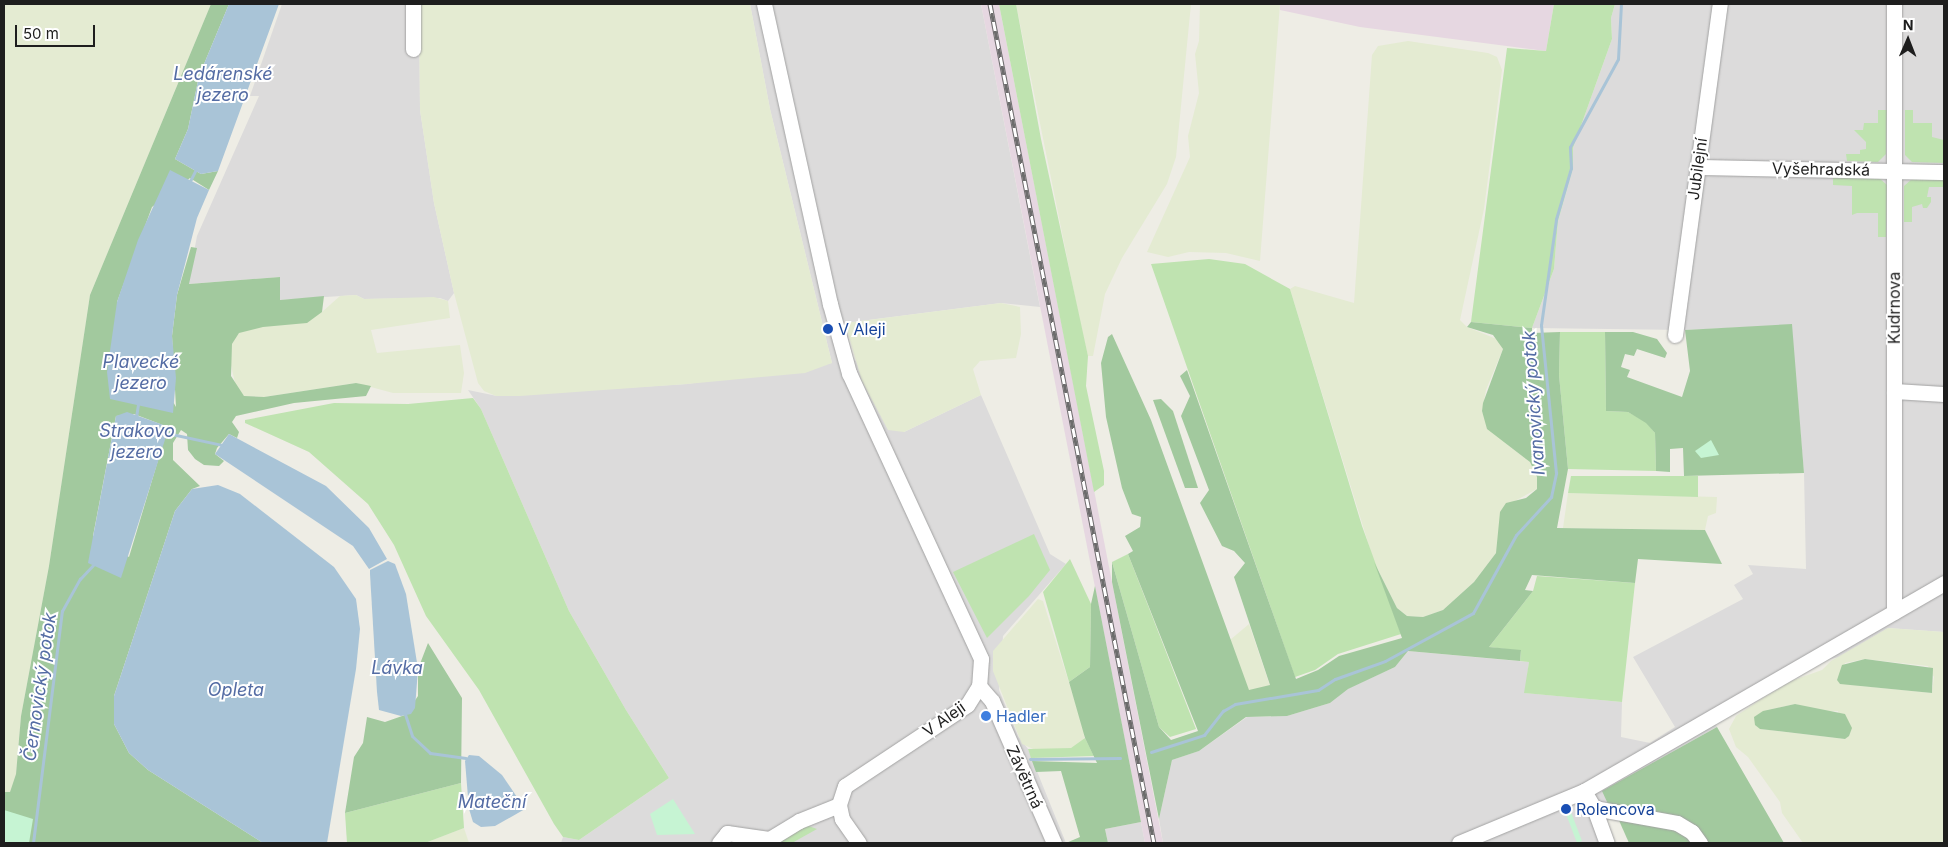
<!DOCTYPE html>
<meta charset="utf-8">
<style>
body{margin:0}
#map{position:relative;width:1948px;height:847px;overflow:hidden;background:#eeede5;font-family:Inter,sans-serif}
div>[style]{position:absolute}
.residential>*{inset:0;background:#dcdbdb}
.industrial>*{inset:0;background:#e6d7e1}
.farmland>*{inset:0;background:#e4ebd2}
.grass>*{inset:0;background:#bfe3b0}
.forest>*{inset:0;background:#a2c99e}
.park>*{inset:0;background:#c6f4d3}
.water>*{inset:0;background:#a9c4d7}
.stream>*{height:3px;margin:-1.5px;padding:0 1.5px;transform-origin:1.5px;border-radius:1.5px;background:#a9c4d7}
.roads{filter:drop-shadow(0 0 1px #a2a2a2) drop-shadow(0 0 1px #a2a2a2)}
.minor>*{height:15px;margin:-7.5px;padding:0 7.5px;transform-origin:7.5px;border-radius:7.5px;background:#fff}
.rail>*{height:5px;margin-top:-2.5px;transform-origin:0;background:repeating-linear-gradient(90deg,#fff 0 9px,#6c6c6c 0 18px);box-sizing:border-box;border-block:1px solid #6c6c6c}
.dots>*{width:14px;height:14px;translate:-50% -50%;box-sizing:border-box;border:2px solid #fff;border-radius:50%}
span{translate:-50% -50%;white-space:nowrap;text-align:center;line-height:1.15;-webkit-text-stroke:4px #fff;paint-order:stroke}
.street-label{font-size:16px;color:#1e1e1e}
.transit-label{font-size:16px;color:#164399}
.left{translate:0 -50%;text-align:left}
.shop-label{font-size:16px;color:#366cbe}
.water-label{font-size:18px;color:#546ca4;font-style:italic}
.frame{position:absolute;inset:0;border:5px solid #1e1e1e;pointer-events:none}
.north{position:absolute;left:1883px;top:15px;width:50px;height:50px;-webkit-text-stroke:4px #fff;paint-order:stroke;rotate:1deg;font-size:14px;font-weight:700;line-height:20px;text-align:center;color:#1e1e1e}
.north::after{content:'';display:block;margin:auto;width:18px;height:22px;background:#1e1e1e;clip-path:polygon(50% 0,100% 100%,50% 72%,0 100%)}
.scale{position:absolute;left:15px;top:25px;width:80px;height:22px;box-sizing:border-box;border:2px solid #1e1e1e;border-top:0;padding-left:6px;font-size:15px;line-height:18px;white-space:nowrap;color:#1e1e1e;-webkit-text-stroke:4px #fff;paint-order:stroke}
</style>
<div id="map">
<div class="residential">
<i style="clip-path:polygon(282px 4px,419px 4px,420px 110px,434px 203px,454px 293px,448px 301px,440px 298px,364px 299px,356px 295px,280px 300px,280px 277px,188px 284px,197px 236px,259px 96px,250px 96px)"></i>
<i style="clip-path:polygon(750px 4px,981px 4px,1040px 307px,1001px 303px,845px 323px,853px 357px,904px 432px,981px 395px,1050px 554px,1066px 564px,1003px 636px,999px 690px,1018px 736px,1028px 749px,1066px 843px,561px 843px,563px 837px,579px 840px,669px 778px,626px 710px,569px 611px,481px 409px,468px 390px,497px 396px,687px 384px,832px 363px,770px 109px)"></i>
<i style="clip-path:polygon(1615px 4px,1944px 4px,1944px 632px,1888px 628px,1840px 657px,1825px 660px,1714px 722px,1717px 727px,1603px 791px,1608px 803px,1602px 817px,1611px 843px,1163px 843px,1159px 819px,1172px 760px,1199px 751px,1247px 717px,1287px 716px,1330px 703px,1347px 689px,1395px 667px,1408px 651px,1529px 662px,1525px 693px,1622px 702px,1621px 737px,1650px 743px,1675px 727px,1633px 657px,1743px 599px,1734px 585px,1753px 574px,1748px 565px,1806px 569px,1804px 473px,1791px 325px,1685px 330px,1532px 328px,1554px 269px,1558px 221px,1573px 168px,1573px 148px,1612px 39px,1611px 18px)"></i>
<i style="clip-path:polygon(1141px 822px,1145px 843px,1108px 843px,1105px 829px)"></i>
</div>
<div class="industrial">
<i style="clip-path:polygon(981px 4px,999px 4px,1163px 843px,1145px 843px)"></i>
<i style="clip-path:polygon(1280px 4px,1554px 4px,1546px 51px,1360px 27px,1280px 10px)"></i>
</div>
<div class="farmland">
<i style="clip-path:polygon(4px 4px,211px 4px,90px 295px,49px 566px,21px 716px,16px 774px,10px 793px,4px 792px)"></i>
<i style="clip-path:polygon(419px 4px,750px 4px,770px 109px,832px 363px,805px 373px,687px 384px,520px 396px,496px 396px,484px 391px,478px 383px,454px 293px,434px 203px,420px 110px)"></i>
<i style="clip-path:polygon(1016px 4px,1191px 4px,1176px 157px,1167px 184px,1122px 258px,1105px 294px,1093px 356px,1088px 356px,1081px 327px)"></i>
<i style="clip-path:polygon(1200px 4px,1280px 4px,1260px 261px,1226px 253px,1189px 252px,1168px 257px,1147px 252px,1190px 157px,1188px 136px,1199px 93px,1195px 54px,1199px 41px)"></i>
<i style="clip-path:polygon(1408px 41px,1488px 53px,1497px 57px,1502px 70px,1484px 209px,1460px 320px,1467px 327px,1499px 340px,1503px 349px,1486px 390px,1482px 412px,1508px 445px,1530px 462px,1537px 477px,1537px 489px,1513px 502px,1496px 553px,1474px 582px,1443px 610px,1423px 617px,1407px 616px,1397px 608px,1374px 562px,1290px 289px,1295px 286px,1354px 303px,1372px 55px,1378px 46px)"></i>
<i style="clip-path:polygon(356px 295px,364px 299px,434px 297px,448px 301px,450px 318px,371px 330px,377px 353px,460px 345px,464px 373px,461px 393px,393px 393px,356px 383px,264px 397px,244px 396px,236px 387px,230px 361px,232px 344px,239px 332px,322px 312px,340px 296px)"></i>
<i style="clip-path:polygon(1001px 303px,1020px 307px,1021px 334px,1016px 358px,980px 361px,973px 369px,981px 395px,904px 432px,888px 430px,862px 381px,845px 323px)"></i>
<i style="clip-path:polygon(1568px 493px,1717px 497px,1716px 513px,1708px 516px,1705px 530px,1563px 528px)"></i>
<i style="clip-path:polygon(1038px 599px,1043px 601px,1085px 733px,1083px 743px,1071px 748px,1038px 751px,1022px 744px,993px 671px,993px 651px)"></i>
<i style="clip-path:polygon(1249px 624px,1270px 686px,1249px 691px,1230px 640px)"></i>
<i style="clip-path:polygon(evenodd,1888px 628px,1944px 632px,1944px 843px,1803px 843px,1782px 813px,1780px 802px,1748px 757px,1736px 747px,1729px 729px,1736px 716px,1760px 700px,1791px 681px,1822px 670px,1831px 661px,1888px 628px,1865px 659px,1928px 666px,1934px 677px,1932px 693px,1861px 686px,1837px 680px,1845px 663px,1865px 659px,1888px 628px,1795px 704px,1821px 712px,1838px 711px,1845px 739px,1761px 729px,1767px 710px,1795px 704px)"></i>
<i style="clip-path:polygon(464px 828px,469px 843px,425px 843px)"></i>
</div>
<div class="grass">
<i style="clip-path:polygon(999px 4px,1016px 4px,1041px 139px,1088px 356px,1086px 386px,1104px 471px,1104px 485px,1094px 492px)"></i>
<i style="clip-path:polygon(1554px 4px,1615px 4px,1611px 18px,1612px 39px,1573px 148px,1573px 168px,1558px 221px,1554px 269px,1532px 328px,1471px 322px,1507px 48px,1546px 51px)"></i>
<i style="clip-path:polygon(1878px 110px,1887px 110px,1886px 154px,1878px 162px,1847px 161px,1846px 154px,1860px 154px,1860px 150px,1866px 149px,1866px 142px,1854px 130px,1863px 130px,1864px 123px,1878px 123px)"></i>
<i style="clip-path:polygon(1905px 110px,1913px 110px,1913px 123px,1932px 123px,1932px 137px,1944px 140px,1944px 163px,1912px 162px,1905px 155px)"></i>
<i style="clip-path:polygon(1833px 177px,1879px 178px,1887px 185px,1886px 237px,1878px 237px,1878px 213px,1857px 213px,1852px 215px,1852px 186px,1833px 185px)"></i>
<i style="clip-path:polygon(1912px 179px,1944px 179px,1944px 187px,1929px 187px,1927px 197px,1931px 197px,1931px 202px,1927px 208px,1923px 208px,1922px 204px,1912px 207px,1912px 222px,1904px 222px,1904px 186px)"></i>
<i style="clip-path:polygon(1209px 259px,1245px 264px,1290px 289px,1362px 526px,1401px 634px,1338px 654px,1315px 670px,1295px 677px,1151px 264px)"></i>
<i style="clip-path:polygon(1560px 332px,1605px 332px,1606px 411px,1628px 412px,1646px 422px,1655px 433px,1656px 471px,1568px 469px,1559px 375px)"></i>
<i style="clip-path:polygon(473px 398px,481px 409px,569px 611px,626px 710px,669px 778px,579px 840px,563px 837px,554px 824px,479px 690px,426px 616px,394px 545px,368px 504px,309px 452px,245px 423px,245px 420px,334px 403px,408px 404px)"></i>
<i style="clip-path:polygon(1571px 476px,1698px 476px,1698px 497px,1568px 493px)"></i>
<i style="clip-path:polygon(1034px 534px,1050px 570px,1029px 596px,987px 638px,953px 572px)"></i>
<i style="clip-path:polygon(1128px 554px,1196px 729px,1170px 737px,1159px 727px,1112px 562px)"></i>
<i style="clip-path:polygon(1070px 559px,1091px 604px,1090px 667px,1069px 682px,1043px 592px)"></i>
<i style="clip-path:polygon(1537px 576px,1635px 583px,1622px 702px,1524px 693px,1529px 662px,1520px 661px,1521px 651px,1489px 647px,1533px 591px)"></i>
<i style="clip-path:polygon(1085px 738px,1094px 756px,1031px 758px,1028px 749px,1071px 748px)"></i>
<i style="clip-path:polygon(461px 783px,464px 828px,425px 843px,347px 843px,345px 813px)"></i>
<i style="clip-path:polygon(803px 824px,817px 829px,792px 843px,776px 842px)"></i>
</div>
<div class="forest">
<i style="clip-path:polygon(evenodd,211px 4px,229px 4px,199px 76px,188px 129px,175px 159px,201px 174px,218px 171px,209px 190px,190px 178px,152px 207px,117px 302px,176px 407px,172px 336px,177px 295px,191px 247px,197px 248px,189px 284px,280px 277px,280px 300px,324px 296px,322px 312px,307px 323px,263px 327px,239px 333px,232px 344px,231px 376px,244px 396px,264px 397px,356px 383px,371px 386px,366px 396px,294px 403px,236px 416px,232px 422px,239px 432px,237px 438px,229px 434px,217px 448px,215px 454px,224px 461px,219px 466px,204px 465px,195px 459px,188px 450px,187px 434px,181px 430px,173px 443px,173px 460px,200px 486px,192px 489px,175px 511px,114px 696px,114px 724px,129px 753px,148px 770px,263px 843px,4px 843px,4px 792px,10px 792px,16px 774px,21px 716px,49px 566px,90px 295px,211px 4px,134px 414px,168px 427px,129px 557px,93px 536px,116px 416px,134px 414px)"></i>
<i style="clip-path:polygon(1471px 322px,1532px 328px,1532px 333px,1560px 332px,1559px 375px,1568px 469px,1557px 528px,1705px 530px,1722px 564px,1638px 559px,1635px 583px,1532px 575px,1525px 590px,1533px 591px,1489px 647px,1521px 650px,1520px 661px,1408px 651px,1395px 667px,1348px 689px,1330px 703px,1287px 716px,1246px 717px,1199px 751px,1172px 760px,1159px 819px,1112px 582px,1112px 562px,1159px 727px,1171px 740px,1198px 731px,1128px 554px,1133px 551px,1125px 536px,1140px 527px,1141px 517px,1132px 514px,1122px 488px,1106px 417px,1101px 363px,1108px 337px,1112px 334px,1151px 420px,1249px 690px,1270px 685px,1234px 577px,1245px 563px,1234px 551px,1222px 546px,1200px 503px,1209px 490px,1181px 416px,1190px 396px,1180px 376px,1187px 370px,1296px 679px,1318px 670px,1339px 656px,1402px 638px,1374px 562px,1397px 608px,1407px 616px,1423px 617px,1443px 610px,1474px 582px,1496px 553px,1500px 512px,1506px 503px,1526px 498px,1537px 489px,1537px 477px,1530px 462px,1487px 429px,1482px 411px,1483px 403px,1503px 349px,1493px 335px,1467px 327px)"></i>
<i style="clip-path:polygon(1792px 324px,1804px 473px,1684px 476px,1683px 448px,1670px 449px,1670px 472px,1656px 471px,1655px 433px,1646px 423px,1628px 412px,1606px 411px,1605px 332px,1633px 332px,1657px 339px,1667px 353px,1665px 358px,1637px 349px,1634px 356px,1625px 354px,1621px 367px,1630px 370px,1627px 377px,1682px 397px,1690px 371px,1685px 330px)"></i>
<i style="clip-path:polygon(1161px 399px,1173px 411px,1198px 488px,1185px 488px,1153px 400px)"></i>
<i style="clip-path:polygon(1095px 586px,1141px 822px,1105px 829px,1108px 843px,1066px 843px,1080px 837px,1061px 771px,1036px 772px,1032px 761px,1097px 763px,1085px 738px,1069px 682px,1090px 667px,1091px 604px)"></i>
<i style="clip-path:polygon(428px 643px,462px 698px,461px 783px,345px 813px,354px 757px,363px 743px,367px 717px,385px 722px,405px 715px,418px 696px,418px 669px)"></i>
<i style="clip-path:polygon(1865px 659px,1933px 668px,1932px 693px,1840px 684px,1837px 680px,1842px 665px)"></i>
<i style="clip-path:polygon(1795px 704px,1845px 714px,1852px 728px,1849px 736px,1845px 739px,1760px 729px,1755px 725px,1754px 717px,1763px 711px)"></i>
<i style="clip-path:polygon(1717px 727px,1784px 843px,1706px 843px,1697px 829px,1608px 804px,1602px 791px)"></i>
<i style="clip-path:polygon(1617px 816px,1674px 828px,1687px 835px,1693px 843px,1629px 843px)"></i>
</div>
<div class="park">
<i style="clip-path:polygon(1711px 440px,1719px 455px,1701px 458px,1695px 451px)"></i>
<i style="clip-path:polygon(673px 799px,695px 834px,657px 835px,650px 814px)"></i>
<i style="clip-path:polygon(4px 810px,33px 819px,29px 843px,4px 843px)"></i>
<i style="clip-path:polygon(1571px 812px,1582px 841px,1577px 843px,1566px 814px)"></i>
</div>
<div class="water">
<i style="clip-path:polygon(229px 4px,279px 4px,218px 171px,201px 174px,175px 159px,188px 129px,199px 76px)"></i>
<i style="clip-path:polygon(170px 170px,209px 190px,197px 218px,177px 295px,172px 336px,176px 378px,173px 413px,110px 399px,107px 372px,117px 302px,138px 240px)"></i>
<i style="clip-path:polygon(127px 412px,169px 427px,121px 578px,88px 563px,116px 416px)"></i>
<i style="clip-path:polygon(229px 434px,326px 486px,369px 528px,387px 559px,369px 569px,353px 546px,215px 454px)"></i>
<i style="clip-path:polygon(218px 485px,240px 494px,334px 567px,356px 599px,360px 629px,356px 669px,327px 843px,263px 843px,148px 770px,129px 753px,114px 724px,114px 696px,175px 511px,192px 489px)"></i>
<i style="clip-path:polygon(388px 561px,395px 564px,406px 594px,418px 669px,415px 708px,411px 714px,401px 716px,379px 710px,377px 692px,370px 574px,370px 570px)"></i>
<i style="clip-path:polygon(469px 755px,479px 756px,502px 775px,525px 809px,495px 826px,481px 827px,473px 822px,469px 809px,465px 761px)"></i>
</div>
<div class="stream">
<i style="left:190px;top:181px;width:13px;rotate:-63deg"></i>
<i style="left:136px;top:417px;width:13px;rotate:-81deg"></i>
<i style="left:162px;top:432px;width:61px;rotate:12.2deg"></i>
<i style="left:404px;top:711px;width:26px;rotate:72deg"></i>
<i style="left:412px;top:736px;width:25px;rotate:43deg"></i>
<i style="left:430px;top:753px;width:36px;rotate:8deg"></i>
<i style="left:1151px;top:752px;width:56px;rotate:-17.8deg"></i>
<i style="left:1204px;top:735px;width:31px;rotate:-52deg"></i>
<i style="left:1223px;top:711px;width:14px;rotate:-30deg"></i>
<i style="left:1235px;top:704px;width:84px;rotate:-9.6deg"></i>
<i style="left:1318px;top:690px;width:20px;rotate:-33deg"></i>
<i style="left:1335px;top:679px;width:53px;rotate:-19.8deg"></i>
<i style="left:1385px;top:661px;width:100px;rotate:-28.6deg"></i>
<i style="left:1473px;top:613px;width:89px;rotate:-61.1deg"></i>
<i style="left:1516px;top:535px;width:52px;rotate:-47.4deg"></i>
<i style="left:1551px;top:497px;width:25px;rotate:-78deg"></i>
<i style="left:1556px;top:473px;width:149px;rotate:-95.8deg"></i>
<i style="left:1541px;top:325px;width:107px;rotate:-81.9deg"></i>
<i style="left:1556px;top:219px;width:53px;rotate:-73.6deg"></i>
<i style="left:1571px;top:168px;width:21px;rotate:-93deg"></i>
<i style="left:1570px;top:147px;width:100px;rotate:-61.4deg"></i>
<i style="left:1618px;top:59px;width:55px;rotate:-86.9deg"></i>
<i style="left:1030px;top:759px;width:90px;rotate:-0.6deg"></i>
<i style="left:33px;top:843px;width:234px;rotate:-82.9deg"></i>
<i style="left:62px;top:611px;width:37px;rotate:-61deg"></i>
<i style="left:80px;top:579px;width:23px;rotate:-47deg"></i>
</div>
<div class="roads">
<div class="minor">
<i style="left:413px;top:4px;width:45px;rotate:90deg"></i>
<i style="left:764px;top:4px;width:307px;rotate:77.6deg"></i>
<i style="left:830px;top:304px;width:72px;rotate:74.6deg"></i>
<i style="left:849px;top:373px;width:315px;rotate:65.2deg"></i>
<i style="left:981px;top:659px;width:27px;rotate:94deg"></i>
<i style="left:979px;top:686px;width:22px;rotate:122deg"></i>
<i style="left:967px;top:705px;width:146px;rotate:146.4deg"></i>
<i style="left:845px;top:786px;width:20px;rotate:108deg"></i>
<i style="left:839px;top:805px;width:14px;rotate:78deg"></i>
<i style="left:842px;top:819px;width:29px;rotate:55deg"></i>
<i style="left:1697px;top:167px;width:247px;rotate:1.2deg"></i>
<i style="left:1675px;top:335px;width:334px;rotate:-82.3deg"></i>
<i style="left:1894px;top:391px;width:50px;rotate:3.4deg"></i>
<i style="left:1894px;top:612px;width:608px;rotate:-90deg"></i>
<i style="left:979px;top:686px;width:20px;rotate:49deg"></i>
<i style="left:992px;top:701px;width:155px;rotate:66.4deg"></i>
<i style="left:1584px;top:791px;width:20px;rotate:60deg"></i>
<i style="left:1594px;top:808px;width:84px;rotate:10.2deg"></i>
<i style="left:1677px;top:823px;width:17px;rotate:31deg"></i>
<i style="left:1692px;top:832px;width:14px;rotate:54deg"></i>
<i style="left:1594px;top:808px;width:37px;rotate:70deg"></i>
<i style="left:719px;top:843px;width:13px;rotate:-51deg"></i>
<i style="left:727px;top:833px;width:42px;rotate:8.1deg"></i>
<i style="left:763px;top:843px;width:42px;rotate:-31.4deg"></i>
<i style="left:799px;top:821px;width:43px;rotate:-21.8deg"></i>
<i style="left:1459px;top:843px;width:135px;rotate:-22.6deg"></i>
<i style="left:1584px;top:791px;width:416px;rotate:-30deg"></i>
</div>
</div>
<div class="rail">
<i style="left:990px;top:4px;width:855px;rotate:78.94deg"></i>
</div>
<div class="dots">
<i style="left:828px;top:329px;background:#1a4fb4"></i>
<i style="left:986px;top:716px;background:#3f7fe0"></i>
<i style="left:1566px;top:809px;background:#1a4fb4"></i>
</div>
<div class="street-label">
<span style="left:1697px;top:169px;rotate:-82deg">Jubilejní</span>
<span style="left:1821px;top:169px;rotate:1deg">Vyšehradská</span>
<span style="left:1894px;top:308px;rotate:-90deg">Kudrnova</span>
<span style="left:944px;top:719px;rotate:-35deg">V Aleji</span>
<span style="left:1025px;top:777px;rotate:66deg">Závětrná</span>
</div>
<div class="transit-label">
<span class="left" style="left:838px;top:329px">V Aleji</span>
<span class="left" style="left:1576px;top:809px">Rolencova</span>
</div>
<div class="shop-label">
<span class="left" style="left:996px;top:716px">Hadler</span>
</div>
<div class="water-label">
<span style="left:223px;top:85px">Ledárenské<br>jezero</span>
<span style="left:141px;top:373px">Plavecké<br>jezero</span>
<span style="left:1534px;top:403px;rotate:-94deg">Ivanovický potok</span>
<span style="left:137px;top:442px">Strakovo<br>jezero</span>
<span style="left:397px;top:668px">Lávka</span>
<span style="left:40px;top:687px;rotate:-82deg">Černovický potok</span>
<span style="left:236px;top:690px">Opleta</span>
<span style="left:492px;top:802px">Mateční</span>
</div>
<div class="frame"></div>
<div class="north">N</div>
<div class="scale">50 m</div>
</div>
